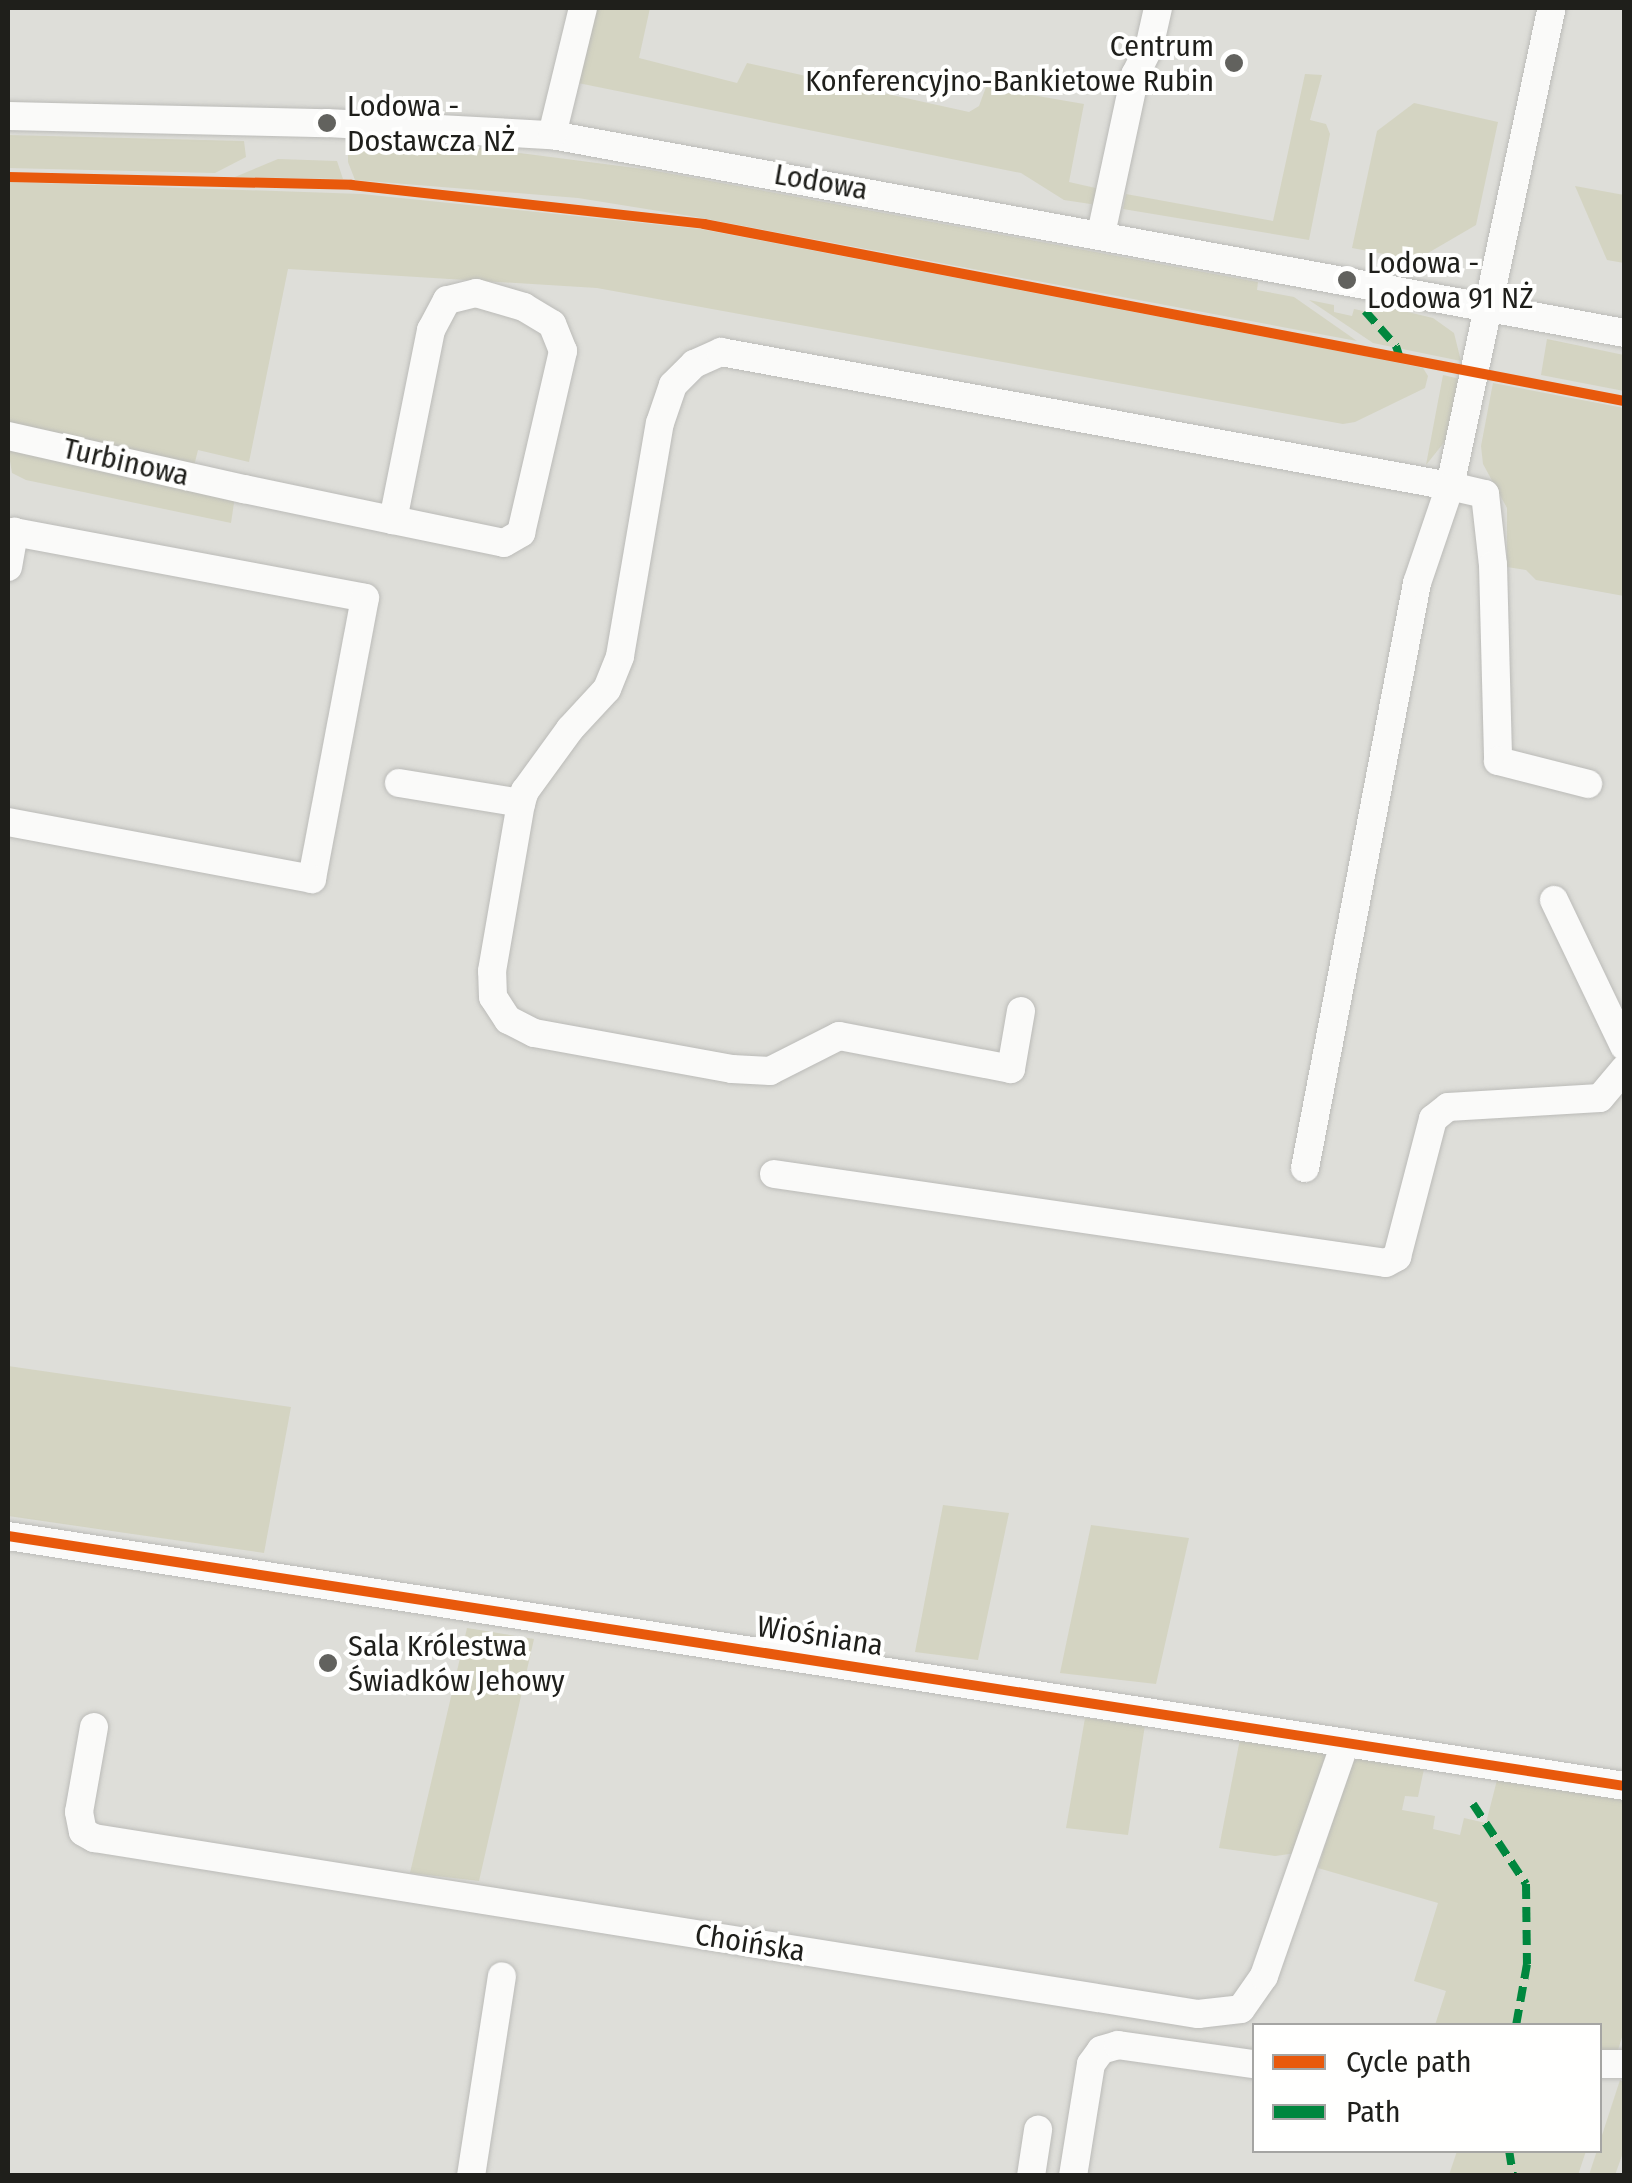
<!DOCTYPE html>
<meta charset="utf-8">
<style>
body{margin:0}
#map{position:relative;width:1632px;height:2183px;overflow:hidden;background:#deded9;font-family:"Fira Sans Condensed",sans-serif}
div>[style]{position:absolute}
.green>*{inset:0;background:#d4d4c2}
.roads{filter:drop-shadow(0 0 2px #bbbbb8) drop-shadow(0 0 2px #bbbbb8)}
.minor>*{height:28px;margin:-14px;padding:0 14px;transform-origin:14px;border-radius:14px;background:#fafaf9}
.quiet>*{height:8px;margin-top:-4px;transform-origin:0;background:repeating-linear-gradient(90deg,#00873e 0 15px,transparent 0 23px)}
.cycleway>*{height:10px;margin:-5px;padding:0 5px;transform-origin:5px;border-radius:5px;background:#e8590c}
.dots>*{width:28px;height:28px;translate:-50% -50%;box-sizing:border-box;border:5px solid #fffffe;border-radius:50%}
span{translate:-50% -50%;white-space:nowrap;text-align:center;line-height:1.15;-webkit-text-stroke:8px #fffffe;paint-order:stroke}
.poi-label{font-size:30px;color:#1f1f1b}
.right{translate:-100% -50%;text-align:right}
.left{translate:0 -50%;text-align:left}
.street-label{font-size:30px;color:#1f1f1b}
.frame{position:absolute;inset:0;border:10px solid #1f1f1b;pointer-events:none}
.legend{position:absolute;left:1252px;top:2023px;width:350px;height:130px;box-sizing:border-box;background:#fffffe;border:2px solid #a5a5a3;margin:0;padding:12px 18px;list-style:none;font-size:30px;color:#1f1f1b}
.legend li{display:flex;align-items:center;gap:20px;height:50px}
.legend b{width:50px;border:2px solid #a5a5a3}
</style>
<div id="map">
<div class="green">
<i style="clip-path:polygon(593px 8px,650px 8px,639px 58px,737px 83px,747px 63px,969px 112px,979px 106px,986px 87px,1084px 104px,1069px 182px,1100px 189px,1097px 205px,1064px 200px,1021px 173px,578px 83px)"></i>
<i style="clip-path:polygon(1305px 74px,1322px 75px,1310px 120px,1326px 124px,1330px 134px,1309px 240px,1123px 209px,1126px 194px,1273px 221px)"></i>
<i style="clip-path:polygon(1414px 103px,1498px 122px,1476px 225px,1416px 260px,1352px 248px,1377px 131px)"></i>
<i style="clip-path:polygon(8px 135px,244px 141px,246px 157px,215px 173px,8px 168px)"></i>
<i style="clip-path:polygon(348px 143px,474px 147px,651px 170px,1258px 282px,1257px 290px,1294px 297px,1357px 341px,696px 217px,578px 198px,355px 180px,348px 162px)"></i>
<i style="clip-path:polygon(278px 159px,337px 161px,343px 179px,235px 177px)"></i>
<i style="clip-path:polygon(8px 182px,362px 194px,700px 229px,1364px 356px,1423px 368px,1428px 376px,1425px 388px,1355px 422px,1343px 424px,597px 288px,288px 269px,249px 462px,198px 450px,194px 466px,8px 423px)"></i>
<i style="clip-path:polygon(1575px 186px,1624px 195px,1624px 263px,1607px 260px)"></i>
<i style="clip-path:polygon(1309px 300px,1334px 305px,1334px 312px,1352px 316px,1354px 309px,1368px 312px,1370px 303px,1433px 318px,1454px 333px,1461px 361px,1373px 343px)"></i>
<i style="clip-path:polygon(1547px 339px,1624px 355px,1624px 391px,1541px 375px)"></i>
<i style="clip-path:polygon(1443px 375px,1460px 379px,1446px 440px,1426px 465px)"></i>
<i style="clip-path:polygon(1493px 383px,1624px 408px,1624px 596px,1536px 580px,1526px 570px,1507px 567px,1507px 508px,1483px 464px,1481px 446px)"></i>
<i style="clip-path:polygon(8px 449px,235px 496px,231px 523px,26px 480px,12px 473px)"></i>
<i style="clip-path:polygon(8px 1366px,291px 1407px,264px 1553px,8px 1516px)"></i>
<i style="clip-path:polygon(943px 1505px,1009px 1513px,978px 1660px,915px 1652px)"></i>
<i style="clip-path:polygon(1091px 1525px,1189px 1538px,1156px 1684px,1060px 1673px)"></i>
<i style="clip-path:polygon(467px 1628px,534px 1639px,479px 1881px,410px 1873px)"></i>
<i style="clip-path:polygon(1085px 1718px,1145px 1725px,1128px 1835px,1066px 1828px)"></i>
<i style="clip-path:polygon(1240px 1739px,1325px 1751px,1329px 1766px,1297px 1853px,1275px 1856px,1219px 1848px)"></i>
<i style="clip-path:polygon(1353px 1757px,1424px 1769px,1418px 1797px,1405px 1796px,1402px 1810px,1435px 1816px,1433px 1829px,1460px 1835px,1464px 1818px,1486px 1823px,1497px 1780px,1624px 1796px,1624px 2031px,1617px 2053px,1600px 2053px,1600px 2026px,1435px 2025px,1446px 1991px,1414px 1981px,1438px 1903px,1318px 1868px)"></i>
<i style="clip-path:polygon(1620px 2080px,1624px 2083px,1624px 2150px,1615px 2175px,1589px 2175px)"></i>
<i style="clip-path:polygon(1457px 2151px,1457px 2150px,1586px 2151px,1578px 2175px,1449px 2175px)"></i>
</div>
<div class="roads">
<div class="minor">
<i style="left:8px;top:116px;width:319px;rotate:1.3deg"></i>
<i style="left:327px;top:123px;width:225px;rotate:3.1deg"></i>
<i style="left:552px;top:135px;width:1090px;rotate:10.46deg"></i>
<i style="left:552px;top:135px;width:131px;rotate:-76.3deg"></i>
<i style="left:1101px;top:234px;width:163px;rotate:-77.9deg"></i>
<i style="left:1135px;top:75px;width:30px;rotate:-63deg"></i>
<i style="left:1149px;top:48px;width:41px;rotate:-77.3deg"></i>
<i style="left:8px;top:436px;width:242px;rotate:12.7deg"></i>
<i style="left:244px;top:489px;width:152px;rotate:11.8deg"></i>
<i style="left:393px;top:520px;width:113px;rotate:11.7deg"></i>
<i style="left:504px;top:543px;width:20px;rotate:-30deg"></i>
<i style="left:521px;top:533px;width:187px;rotate:-77deg"></i>
<i style="left:563px;top:351px;width:29px;rotate:-112deg"></i>
<i style="left:552px;top:324px;width:33px;rotate:-149deg"></i>
<i style="left:524px;top:307px;width:50px;rotate:-163.7deg"></i>
<i style="left:476px;top:293px;width:30px;rotate:166deg"></i>
<i style="left:447px;top:300px;width:34px;rotate:118deg"></i>
<i style="left:431px;top:330px;width:194px;rotate:101.3deg"></i>
<i style="left:8px;top:567px;width:36px;rotate:-80deg"></i>
<i style="left:14px;top:532px;width:357px;rotate:10.6deg"></i>
<i style="left:365px;top:598px;width:286px;rotate:100.7deg"></i>
<i style="left:312px;top:879px;width:309px;rotate:-169.4deg"></i>
<i style="left:399px;top:783px;width:124px;rotate:9.3deg"></i>
<i style="left:1554px;top:900px;width:162px;rotate:64.4deg"></i>
<i style="left:1021px;top:1011px;width:59px;rotate:99.8deg"></i>
<i style="left:1011px;top:1069px;width:175px;rotate:-169.1deg"></i>
<i style="left:839px;top:1036px;width:77px;rotate:153.1deg"></i>
<i style="left:770px;top:1071px;width:38px;rotate:-177deg"></i>
<i style="left:732px;top:1069px;width:201px;rotate:-169.7deg"></i>
<i style="left:534px;top:1033px;width:29px;rotate:-153deg"></i>
<i style="left:508px;top:1020px;width:27px;rotate:-123deg"></i>
<i style="left:493px;top:997px;width:26px;rotate:-92deg"></i>
<i style="left:492px;top:971px;width:170px;rotate:-80.2deg"></i>
<i style="left:521px;top:803px;width:13px;rotate:-72deg"></i>
<i style="left:525px;top:791px;width:77px;rotate:-54deg"></i>
<i style="left:570px;top:729px;width:54px;rotate:-47.2deg"></i>
<i style="left:607px;top:689px;width:35px;rotate:-68deg"></i>
<i style="left:620px;top:656px;width:236px;rotate:-80.3deg"></i>
<i style="left:660px;top:423px;width:40px;rotate:-71.1deg"></i>
<i style="left:673px;top:385px;width:30px;rotate:-45deg"></i>
<i style="left:694px;top:364px;width:30px;rotate:-24deg"></i>
<i style="left:721px;top:352px;width:741px;rotate:10.42deg"></i>
<i style="left:1450px;top:486px;width:489px;rotate:-78deg"></i>
<i style="left:1305px;top:1168px;width:596px;rotate:-79.16deg"></i>
<i style="left:1417px;top:583px;width:102px;rotate:-71.2deg"></i>
<i style="left:1450px;top:486px;width:36px;rotate:13deg"></i>
<i style="left:1485px;top:494px;width:71px;rotate:83.6deg"></i>
<i style="left:1493px;top:565px;width:196px;rotate:88.5deg"></i>
<i style="left:1498px;top:761px;width:93px;rotate:14.3deg"></i>
<i style="left:774px;top:1174px;width:618px;rotate:8.27deg"></i>
<i style="left:1386px;top:1263px;width:13px;rotate:-29deg"></i>
<i style="left:1397px;top:1257px;width:143px;rotate:-75.4deg"></i>
<i style="left:1433px;top:1119px;width:19px;rotate:-39deg"></i>
<i style="left:1448px;top:1107px;width:152px;rotate:-3.4deg"></i>
<i style="left:1600px;top:1098px;width:38px;rotate:-50deg"></i>
<i style="left:8px;top:1536px;width:1635px;rotate:8.79deg"></i>
<i style="left:94px;top:1727px;width:86px;rotate:100deg"></i>
<i style="left:79px;top:1812px;width:20px;rotate:79deg"></i>
<i style="left:83px;top:1832px;width:13px;rotate:29deg"></i>
<i style="left:94px;top:1838px;width:1118px;rotate:9.06deg"></i>
<i style="left:1198px;top:2014px;width:43px;rotate:-6.6deg"></i>
<i style="left:1241px;top:2009px;width:40px;rotate:-55.1deg"></i>
<i style="left:1264px;top:1976px;width:247px;rotate:-70.8deg"></i>
<i style="left:1600px;top:2064px;width:24px"></i>
<i style="left:471px;top:2176px;width:202px;rotate:-81.2deg"></i>
<i style="left:1031px;top:2176px;width:47px;rotate:-81.3deg"></i>
<i style="left:1073px;top:2176px;width:113px;rotate:-80.9deg"></i>
<i style="left:1091px;top:2064px;width:17px;rotate:-54deg"></i>
<i style="left:1101px;top:2050px;width:18px;rotate:-16deg"></i>
<i style="left:1118px;top:2045px;width:137px;rotate:8deg"></i>
</div>
</div>
<div class="quiet">
<i style="left:1365px;top:311px;width:47px;rotate:48.5deg"></i>
<i style="left:1396px;top:346px;width:13px;rotate:72deg"></i>
<i style="left:1473px;top:1804px;width:96px;rotate:56.5deg"></i>
<i style="left:1526px;top:1884px;width:80px;rotate:89.3deg"></i>
<i style="left:1527px;top:1964px;width:63px;rotate:100.1deg"></i>
<i style="left:1509px;top:2150px;width:26px;rotate:81deg"></i>
</div>
<div class="cycleway">
<i style="left:8px;top:177px;width:344px;rotate:1.3deg"></i>
<i style="left:352px;top:185px;width:354px;rotate:6.3deg"></i>
<i style="left:704px;top:224px;width:937px;rotate:10.89deg"></i>
<i style="left:8px;top:1536px;width:1635px;rotate:8.79deg"></i>
</div>
<div class="dots">
<i style="left:1234px;top:63px;background:#62625e"></i>
<i style="left:327px;top:123px;background:#62625e"></i>
<i style="left:1347px;top:280px;background:#62625e"></i>
<i style="left:328px;top:1663px;background:#62625e"></i>
</div>
<div class="poi-label">
<span class="right" style="left:1214px;top:63px">Centrum<br>Konferencyjno-Bankietowe Rubin</span>
<span class="left" style="left:347px;top:123px">Lodowa -<br>Dostawcza NŻ</span>
<span class="left" style="left:1367px;top:280px">Lodowa -<br>Lodowa 91 NŻ</span>
<span class="left" style="left:348px;top:1663px">Sala Królestwa<br>Świadków Jehowy</span>
</div>
<div class="street-label">
<span style="left:821px;top:182px;rotate:10deg">Lodowa</span>
<span style="left:126px;top:462px;rotate:13deg">Turbinowa</span>
<span style="left:820px;top:1636px;rotate:9deg">Wiośniana</span>
<span style="left:750px;top:1943px;rotate:9deg">Choińska</span>
</div>
<div class="frame"></div>
<ul class="legend">
<li><b style="height:12px;background:#e8590c"></b>Cycle path</li>
<li><b style="height:12px;background:#00873e"></b>Path</li>
</ul>
</div>
